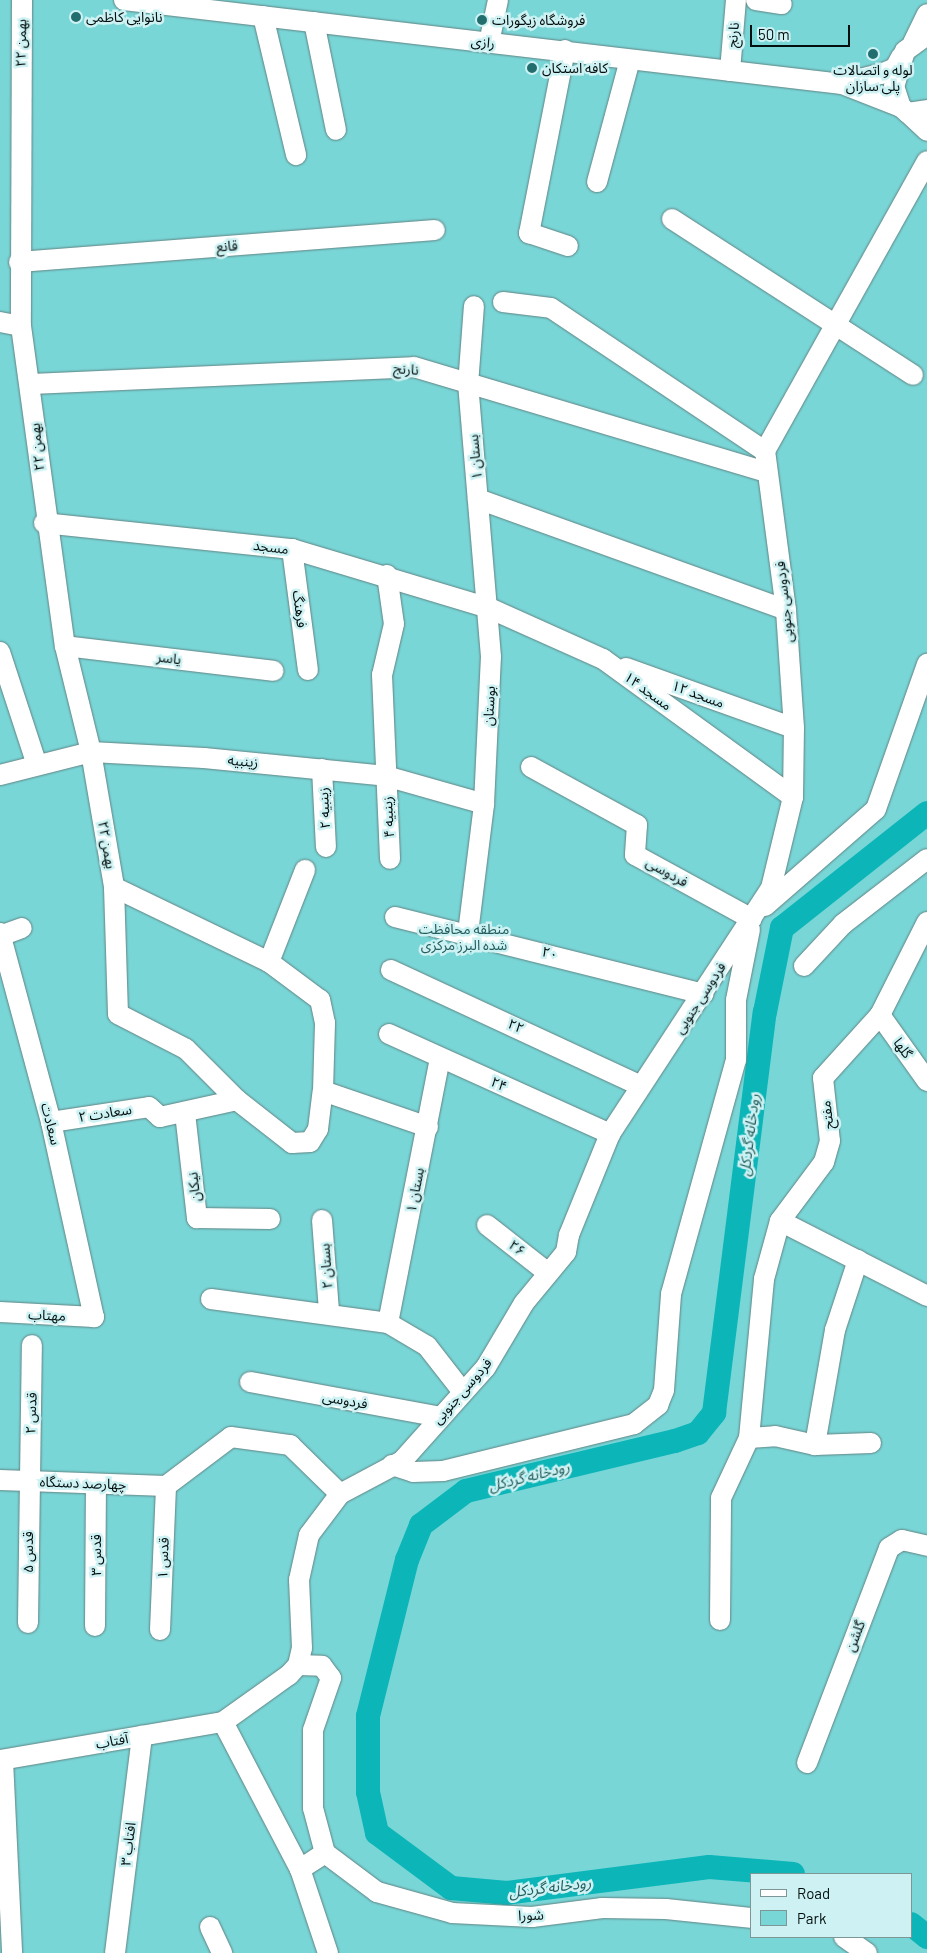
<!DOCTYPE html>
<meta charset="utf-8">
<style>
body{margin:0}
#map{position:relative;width:927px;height:1953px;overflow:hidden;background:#cef2f3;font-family:Barlow,"Noto Sans Arabic",sans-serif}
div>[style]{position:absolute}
.green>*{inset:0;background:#79d6d7}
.river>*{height:24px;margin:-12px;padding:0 12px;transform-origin:12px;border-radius:12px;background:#0bb5b8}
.roads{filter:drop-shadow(0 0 1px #628484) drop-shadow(0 0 1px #628484)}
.minor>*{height:20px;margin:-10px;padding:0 10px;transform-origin:10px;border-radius:10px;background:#fff}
.dots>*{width:14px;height:14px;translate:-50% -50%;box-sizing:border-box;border:2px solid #cef2f3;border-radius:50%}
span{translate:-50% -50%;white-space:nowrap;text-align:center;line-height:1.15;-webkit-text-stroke:5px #cef2f3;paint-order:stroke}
.poi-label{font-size:14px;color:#030e0e}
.left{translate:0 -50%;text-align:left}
.street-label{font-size:14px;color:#030e0e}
.park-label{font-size:14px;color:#235c5d}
.water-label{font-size:15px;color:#245e5f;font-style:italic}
.legend{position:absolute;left:750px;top:1873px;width:162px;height:65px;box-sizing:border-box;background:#cef2f3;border:1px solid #7d9797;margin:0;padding:6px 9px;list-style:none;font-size:15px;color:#030e0e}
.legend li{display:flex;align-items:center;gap:10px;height:25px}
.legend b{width:25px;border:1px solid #7d9797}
.scale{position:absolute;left:750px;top:25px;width:100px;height:22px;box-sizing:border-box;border:2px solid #030e0e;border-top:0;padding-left:6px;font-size:15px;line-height:18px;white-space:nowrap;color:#030e0e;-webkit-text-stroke:4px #cef2f3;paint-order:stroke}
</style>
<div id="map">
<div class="green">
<i style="clip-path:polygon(evenodd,0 0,927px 0,927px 1953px,0 1953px,0 0,751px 1874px,911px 1874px,911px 1937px,751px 1937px,751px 1874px)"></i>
</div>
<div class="river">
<i style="left:793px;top:1874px;width:84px;rotate:-175.2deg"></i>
<i style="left:709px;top:1867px;width:204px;rotate:172.7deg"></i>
<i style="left:507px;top:1893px;width:56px;rotate:-174.9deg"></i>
<i style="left:451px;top:1888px;width:92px;rotate:-143.4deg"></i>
<i style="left:377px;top:1833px;width:42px;rotate:-102.4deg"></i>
<i style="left:368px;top:1792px;width:76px;rotate:-90deg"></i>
<i style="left:368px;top:1716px;width:161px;rotate:-76deg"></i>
<i style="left:407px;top:1560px;width:38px;rotate:-68deg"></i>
<i style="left:421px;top:1525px;width:56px;rotate:-37.1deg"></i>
<i style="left:466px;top:1491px;width:215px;rotate:-13.5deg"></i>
<i style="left:675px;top:1441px;width:24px;rotate:-19deg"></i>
<i style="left:698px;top:1433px;width:26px;rotate:-51deg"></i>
<i style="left:714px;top:1413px;width:404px;rotate:-82.8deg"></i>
<i style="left:765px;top:1012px;width:86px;rotate:-78.6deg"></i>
<i style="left:782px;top:928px;width:185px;rotate:-38.4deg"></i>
<i style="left:911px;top:1924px;width:21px;rotate:39deg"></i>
</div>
<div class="roads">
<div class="minor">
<i style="left:22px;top:0;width:326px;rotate:90.2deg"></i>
<i style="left:21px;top:326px;width:323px;rotate:82.2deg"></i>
<i style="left:65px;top:646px;width:109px;rotate:76.2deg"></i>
<i style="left:91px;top:752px;width:137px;rotate:80.3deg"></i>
<i style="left:114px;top:887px;width:127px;rotate:88.2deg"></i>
<i style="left:118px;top:1014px;width:76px;rotate:27.2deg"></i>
<i style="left:186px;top:1049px;width:72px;rotate:45deg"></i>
<i style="left:237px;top:1100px;width:70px;rotate:38deg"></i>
<i style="left:292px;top:1143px;width:18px;rotate:-3deg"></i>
<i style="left:310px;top:1142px;width:15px;rotate:-58deg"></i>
<i style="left:318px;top:1129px;width:38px;rotate:-83deg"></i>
<i style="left:323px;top:1091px;width:68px;rotate:-88.3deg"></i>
<i style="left:325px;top:1023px;width:24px;rotate:-102deg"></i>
<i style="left:320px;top:1000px;width:64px;rotate:-143.3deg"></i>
<i style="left:269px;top:962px;width:172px;rotate:-154.2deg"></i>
<i style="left:124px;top:0;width:723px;rotate:6.67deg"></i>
<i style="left:842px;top:84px;width:63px;rotate:21.3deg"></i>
<i style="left:756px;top:0;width:26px;rotate:9deg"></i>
<i style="left:263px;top:16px;width:143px;rotate:76.6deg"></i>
<i style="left:314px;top:22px;width:110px;rotate:78.5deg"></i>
<i style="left:927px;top:35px;width:27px;rotate:144deg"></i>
<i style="left:905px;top:51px;width:37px;rotate:107deg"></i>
<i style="left:894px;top:86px;width:22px;rotate:72deg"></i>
<i style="left:901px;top:107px;width:9px;rotate:41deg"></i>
<i style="left:908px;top:113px;width:19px;rotate:-9deg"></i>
<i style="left:489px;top:43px;width:44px;rotate:-78.2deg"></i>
<i style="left:913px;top:43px;width:32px;rotate:-64deg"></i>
<i style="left:565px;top:50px;width:187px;rotate:101.1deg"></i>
<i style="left:529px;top:233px;width:41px;rotate:18.4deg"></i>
<i style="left:730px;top:71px;width:71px;rotate:-85.2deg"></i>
<i style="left:844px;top:83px;width:38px;rotate:-14deg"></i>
<i style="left:881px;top:74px;width:15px;rotate:-23deg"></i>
<i style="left:895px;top:68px;width:13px;rotate:-61deg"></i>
<i style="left:908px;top:113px;width:26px;rotate:43deg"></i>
<i style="left:597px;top:182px;width:126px;rotate:-74.9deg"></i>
<i style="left:672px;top:219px;width:287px;rotate:32.9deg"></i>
<i style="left:19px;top:262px;width:417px;rotate:-4.4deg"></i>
<i style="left:503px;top:302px;width:48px;rotate:7.1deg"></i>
<i style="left:551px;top:308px;width:257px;rotate:33.8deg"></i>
<i style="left:0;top:322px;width:21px;rotate:11deg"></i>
<i style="left:30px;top:384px;width:384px;rotate:-2.5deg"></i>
<i style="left:414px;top:367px;width:368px;rotate:16.6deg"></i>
<i style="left:478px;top:499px;width:327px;rotate:19.8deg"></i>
<i style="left:44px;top:523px;width:249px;rotate:6deg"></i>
<i style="left:292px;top:549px;width:206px;rotate:16.7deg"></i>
<i style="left:489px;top:608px;width:125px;rotate:24.1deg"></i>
<i style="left:603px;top:659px;width:235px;rotate:36deg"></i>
<i style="left:292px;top:549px;width:122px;rotate:82.5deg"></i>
<i style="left:387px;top:575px;width:49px;rotate:81.9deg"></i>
<i style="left:394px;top:624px;width:52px;rotate:103.2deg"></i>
<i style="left:382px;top:675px;width:184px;rotate:87.5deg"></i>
<i style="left:65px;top:646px;width:210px;rotate:6.8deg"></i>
<i style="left:0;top:652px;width:116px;rotate:71.9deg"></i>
<i style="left:626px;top:668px;width:178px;rotate:19.7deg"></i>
<i style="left:531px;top:767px;width:121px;rotate:28.7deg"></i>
<i style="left:637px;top:825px;width:30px;rotate:94deg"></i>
<i style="left:635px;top:855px;width:133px;rotate:28.7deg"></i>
<i style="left:322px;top:769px;width:78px;rotate:87.1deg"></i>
<i style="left:0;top:775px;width:94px;rotate:-14.2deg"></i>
<i style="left:91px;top:752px;width:113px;rotate:3deg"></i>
<i style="left:204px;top:758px;width:183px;rotate:5.6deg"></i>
<i style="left:386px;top:776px;width:102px;rotate:15.9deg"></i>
<i style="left:765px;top:906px;width:147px;rotate:-41.1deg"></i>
<i style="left:876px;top:809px;width:154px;rotate:-70.6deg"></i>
<i style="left:395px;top:917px;width:318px;rotate:14deg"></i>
<i style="left:927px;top:922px;width:104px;rotate:116.8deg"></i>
<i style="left:880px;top:1015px;width:85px;rotate:132.1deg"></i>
<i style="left:823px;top:1078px;width:63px;rotate:83.7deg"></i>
<i style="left:830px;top:1141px;width:22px;rotate:106deg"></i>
<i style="left:824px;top:1162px;width:74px;rotate:126.7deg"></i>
<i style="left:780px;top:1221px;width:165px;rotate:27deg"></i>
<i style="left:0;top:933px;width:196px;rotate:74.9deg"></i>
<i style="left:51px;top:1122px;width:200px;rotate:77.6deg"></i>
<i style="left:94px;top:1317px;width:94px;rotate:-177deg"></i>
<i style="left:468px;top:933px;width:130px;rotate:-82.9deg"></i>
<i style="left:484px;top:804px;width:147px;rotate:-87.3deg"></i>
<i style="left:491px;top:657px;width:273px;rotate:-94.8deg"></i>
<i style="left:468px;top:385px;width:79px;rotate:-85.7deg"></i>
<i style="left:0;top:936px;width:23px;rotate:-20deg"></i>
<i style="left:269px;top:962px;width:99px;rotate:-68.6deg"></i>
<i style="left:804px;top:966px;width:57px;rotate:-47.1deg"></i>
<i style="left:843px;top:924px;width:106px;rotate:-37.7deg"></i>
<i style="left:391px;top:970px;width:273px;rotate:24.9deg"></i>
<i style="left:880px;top:1015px;width:81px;rotate:54.5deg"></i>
<i style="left:389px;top:1034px;width:243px;rotate:24.3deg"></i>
<i style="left:323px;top:1091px;width:111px;rotate:18.9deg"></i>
<i style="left:185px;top:1113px;width:106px;rotate:83.5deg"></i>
<i style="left:197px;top:1218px;width:73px;rotate:0.8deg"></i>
<i style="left:51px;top:1122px;width:99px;rotate:-8.7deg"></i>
<i style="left:149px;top:1107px;width:15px;rotate:42deg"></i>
<i style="left:160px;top:1117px;width:79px;rotate:-12.4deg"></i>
<i style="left:322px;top:1220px;width:92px;rotate:85.6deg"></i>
<i style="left:487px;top:1225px;width:76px;rotate:38.1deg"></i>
<i style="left:858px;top:1260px;width:74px;rotate:108.2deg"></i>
<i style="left:835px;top:1330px;width:117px;rotate:99.9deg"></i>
<i style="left:815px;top:1445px;width:56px;rotate:-2deg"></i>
<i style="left:211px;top:1299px;width:179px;rotate:7.7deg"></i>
<i style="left:388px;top:1323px;width:45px;rotate:30.5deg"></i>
<i style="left:427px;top:1346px;width:57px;rotate:52.1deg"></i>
<i style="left:388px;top:1323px;width:270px;rotate:-78.9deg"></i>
<i style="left:250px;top:1382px;width:193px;rotate:10.4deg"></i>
<i style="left:749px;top:1438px;width:160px;rotate:-84.6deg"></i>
<i style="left:764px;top:1279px;width:60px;rotate:-74.6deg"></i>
<i style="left:392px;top:1465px;width:22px;rotate:18deg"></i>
<i style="left:413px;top:1472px;width:30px;rotate:-2deg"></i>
<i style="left:443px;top:1471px;width:197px;rotate:-13.8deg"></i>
<i style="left:634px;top:1424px;width:31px;rotate:-38deg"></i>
<i style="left:658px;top:1405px;width:16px;rotate:-68deg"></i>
<i style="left:664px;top:1390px;width:96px;rotate:-85.8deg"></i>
<i style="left:671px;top:1294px;width:243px;rotate:-74.5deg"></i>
<i style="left:736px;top:1060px;width:60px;rotate:-90deg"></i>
<i style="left:736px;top:1000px;width:72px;rotate:-78.8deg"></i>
<i style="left:0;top:1480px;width:166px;rotate:2.1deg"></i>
<i style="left:166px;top:1486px;width:81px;rotate:-37deg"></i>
<i style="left:231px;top:1437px;width:60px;rotate:7.7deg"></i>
<i style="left:290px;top:1445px;width:70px;rotate:44.4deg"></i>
<i style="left:720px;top:1620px;width:122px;rotate:-89.5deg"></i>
<i style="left:721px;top:1498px;width:66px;rotate:-65deg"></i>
<i style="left:749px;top:1438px;width:26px;rotate:-4deg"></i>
<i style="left:775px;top:1436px;width:41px;rotate:12.7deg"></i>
<i style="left:28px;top:1623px;width:278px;rotate:-89.2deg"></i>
<i style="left:95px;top:1626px;width:142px;rotate:-89.6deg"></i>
<i style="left:160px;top:1630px;width:144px;rotate:-87.6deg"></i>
<i style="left:298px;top:1665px;width:24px;rotate:2deg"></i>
<i style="left:322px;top:1666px;width:15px;rotate:53deg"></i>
<i style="left:331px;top:1678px;width:55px;rotate:109.1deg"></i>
<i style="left:313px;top:1730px;width:78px;rotate:90deg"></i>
<i style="left:313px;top:1808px;width:47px;rotate:75.1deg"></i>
<i style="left:325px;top:1853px;width:30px;rotate:147deg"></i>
<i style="left:223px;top:1722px;width:166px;rotate:62.4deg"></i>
<i style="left:300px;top:1869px;width:89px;rotate:71.6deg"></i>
<i style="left:0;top:1760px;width:226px;rotate:-9.7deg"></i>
<i style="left:223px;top:1722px;width:81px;rotate:-35.5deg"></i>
<i style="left:289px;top:1675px;width:13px;rotate:-48deg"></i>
<i style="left:298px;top:1665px;width:17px;rotate:-77deg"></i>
<i style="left:302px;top:1648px;width:68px;rotate:-92.5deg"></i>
<i style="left:299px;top:1580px;width:46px;rotate:-77.5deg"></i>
<i style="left:309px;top:1535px;width:51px;rotate:-52.9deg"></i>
<i style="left:340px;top:1494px;width:70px;rotate:-28deg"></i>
<i style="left:402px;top:1461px;width:126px;rotate:-48.2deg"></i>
<i style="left:486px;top:1367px;width:74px;rotate:-59.3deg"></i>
<i style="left:524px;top:1303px;width:66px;rotate:-50.5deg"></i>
<i style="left:566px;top:1252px;width:17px;rotate:-80deg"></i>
<i style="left:569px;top:1235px;width:109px;rotate:-67.9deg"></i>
<i style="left:610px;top:1134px;width:294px;rotate:-56.8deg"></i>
<i style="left:771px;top:888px;width:94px;rotate:-76.4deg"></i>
<i style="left:793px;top:797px;width:69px;rotate:-89.2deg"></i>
<i style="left:794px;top:728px;width:118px;rotate:-93.9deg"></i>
<i style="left:786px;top:610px;width:160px;rotate:-97.5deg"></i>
<i style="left:765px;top:451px;width:332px;rotate:-60.8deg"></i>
<i style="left:3px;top:1760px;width:193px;rotate:87.3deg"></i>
<i style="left:807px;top:1763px;width:230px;rotate:-69.1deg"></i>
<i style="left:889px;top:1548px;width:15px;rotate:-32deg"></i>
<i style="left:902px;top:1540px;width:26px;rotate:13deg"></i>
<i style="left:325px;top:1853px;width:65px;rotate:36.9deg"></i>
<i style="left:377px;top:1892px;width:78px;rotate:15.6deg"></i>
<i style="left:452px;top:1913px;width:80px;rotate:2.9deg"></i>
<i style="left:532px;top:1917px;width:71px;rotate:-7.3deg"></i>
<i style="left:602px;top:1908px;width:64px;rotate:0.9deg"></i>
<i style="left:666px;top:1909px;width:85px;rotate:6deg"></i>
<i style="left:210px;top:1927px;width:29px;rotate:65deg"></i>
<i style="left:844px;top:1937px;width:28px;rotate:35deg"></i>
<i style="left:115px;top:1953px;width:219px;rotate:-82.9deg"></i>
</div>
</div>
<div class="dots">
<i style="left:76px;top:17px;background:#226e6f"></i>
<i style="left:482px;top:20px;background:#226e6f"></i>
<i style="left:873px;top:54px;background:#226e6f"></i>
<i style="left:532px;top:68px;background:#226e6f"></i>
</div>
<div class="poi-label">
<span class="left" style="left:86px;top:17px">نانوایی کاظمی</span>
<span class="left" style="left:492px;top:20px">فروشگاه زیگورات</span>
<span class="left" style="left:542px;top:68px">کافه استکان</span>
<span style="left:873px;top:78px">لوله و اتصالات<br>پلی سازان</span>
</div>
<div class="street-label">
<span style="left:733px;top:35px;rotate:-85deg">نارنج</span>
<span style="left:483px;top:42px;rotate:6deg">رازی</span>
<span style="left:21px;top:43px;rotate:-89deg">۲۲ بهمن</span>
<span style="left:227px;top:246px;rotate:-4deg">قانع</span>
<span style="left:406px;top:369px;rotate:4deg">نارنج</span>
<span style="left:37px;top:447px;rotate:-96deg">۲۲ بهمن</span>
<span style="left:475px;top:457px;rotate:-95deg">بستان ۱</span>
<span style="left:271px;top:547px;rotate:7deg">مسجد</span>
<span style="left:784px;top:602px;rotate:-96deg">فردوسی جنوبی</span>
<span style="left:300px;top:609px;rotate:83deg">فرهنگ</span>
<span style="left:169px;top:658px;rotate:7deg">یاسر</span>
<span style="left:648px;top:691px;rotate:36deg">مسجد ۱۴</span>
<span style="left:698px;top:694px;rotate:20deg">مسجد ۱۲</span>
<span style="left:489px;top:706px;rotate:-87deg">بوستان</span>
<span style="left:243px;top:761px;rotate:5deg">زینبیه</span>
<span style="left:324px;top:808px;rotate:-93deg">زینبیه ۲</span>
<span style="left:388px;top:817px;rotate:-93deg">زینبیه ۴</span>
<span style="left:107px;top:845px;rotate:80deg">۲۲ بهمن</span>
<span style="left:667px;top:872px;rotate:29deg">فردوسی</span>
<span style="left:550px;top:953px;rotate:14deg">۲۰</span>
<span style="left:700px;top:998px;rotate:-57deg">فردوسی جنوبی</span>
<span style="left:516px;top:1026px;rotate:24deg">۲۲</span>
<span style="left:903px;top:1048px;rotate:54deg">گلها</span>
<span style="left:499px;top:1084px;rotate:24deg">۲۴</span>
<span style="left:105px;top:1113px;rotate:-9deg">سعادت ۲</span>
<span style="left:827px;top:1115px;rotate:-97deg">مفتح</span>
<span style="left:51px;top:1124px;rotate:76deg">سعادت</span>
<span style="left:194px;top:1187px;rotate:-97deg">نیکان</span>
<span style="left:415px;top:1190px;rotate:-79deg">بستان ۱</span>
<span style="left:517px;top:1248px;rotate:37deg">۲۶</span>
<span style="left:326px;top:1266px;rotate:-94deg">بستان ۲</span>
<span style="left:47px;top:1315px;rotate:3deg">مهتاب</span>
<span style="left:462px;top:1391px;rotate:-49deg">فردوسی جنوبی</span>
<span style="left:345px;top:1400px;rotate:10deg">فردوسی</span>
<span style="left:31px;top:1413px;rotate:-88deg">قدس ۲</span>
<span style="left:83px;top:1483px;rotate:2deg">چهارصد دستگاه</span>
<span style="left:28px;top:1552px;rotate:-90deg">قدس ۵</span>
<span style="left:96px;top:1555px;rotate:-90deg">قدس ۳</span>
<span style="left:163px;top:1558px;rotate:-88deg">قدس ۱</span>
<span style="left:855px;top:1636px;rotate:-69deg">گلشن</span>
<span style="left:112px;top:1741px;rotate:-10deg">آفتاب</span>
<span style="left:128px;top:1844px;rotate:-83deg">افتاب ۳</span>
<span style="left:531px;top:1915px;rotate:-2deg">شورا</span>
</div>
<div class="park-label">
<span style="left:464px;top:937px">منطقه محافظت<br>شده البرز مرکزی</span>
</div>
<div class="water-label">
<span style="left:749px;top:1135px;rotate:-83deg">رودخانه گردکل</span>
<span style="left:529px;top:1476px;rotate:-14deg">رودخانه گردکل</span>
<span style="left:550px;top:1887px;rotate:-7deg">رودخانه گردکل</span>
</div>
<ul class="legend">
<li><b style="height:6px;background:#fff"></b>Road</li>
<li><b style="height:14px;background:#79d6d7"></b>Park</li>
</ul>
<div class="scale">50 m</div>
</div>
